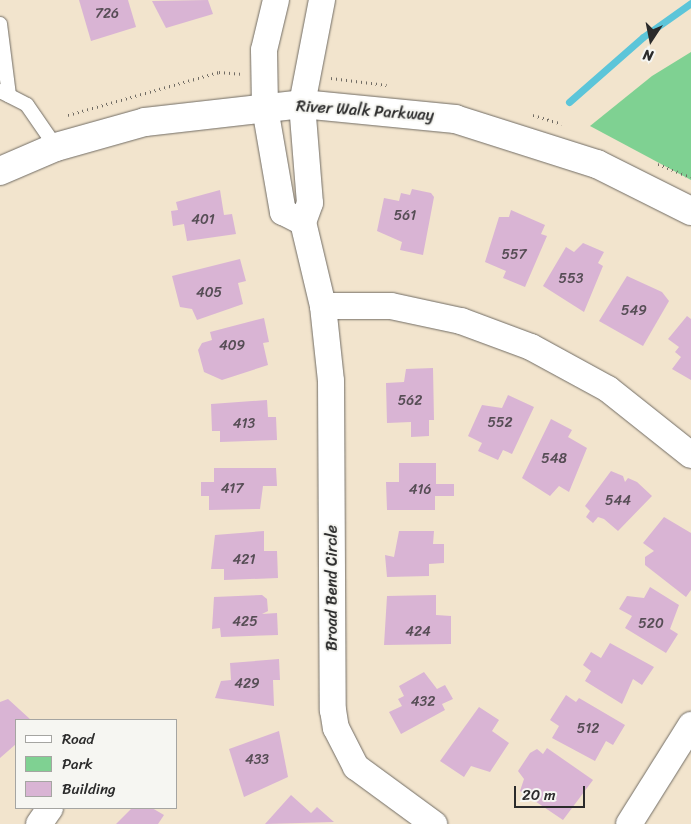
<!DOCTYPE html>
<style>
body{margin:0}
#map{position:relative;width:691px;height:824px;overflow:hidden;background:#f2e4cd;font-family:Sriracha,sans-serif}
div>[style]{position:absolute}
.green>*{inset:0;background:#7fd192}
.stream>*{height:7px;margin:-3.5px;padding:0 3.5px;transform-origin:3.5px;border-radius:3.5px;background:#5cc5d9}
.building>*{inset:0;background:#d9b4d4}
.path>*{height:3px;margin-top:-1.5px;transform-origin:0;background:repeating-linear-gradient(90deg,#716c64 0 1px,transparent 0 5px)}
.roads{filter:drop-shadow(0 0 1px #716c64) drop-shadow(0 0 1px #716c64)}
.lane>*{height:14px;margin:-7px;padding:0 7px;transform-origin:7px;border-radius:7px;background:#fff}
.street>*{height:26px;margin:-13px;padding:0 13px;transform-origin:13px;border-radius:13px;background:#fff}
.secondary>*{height:28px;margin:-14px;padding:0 14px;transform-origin:14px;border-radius:14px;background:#fff}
span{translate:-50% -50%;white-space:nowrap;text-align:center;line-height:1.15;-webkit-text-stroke:4px #f6f6f2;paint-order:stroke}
.number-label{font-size:14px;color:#564d55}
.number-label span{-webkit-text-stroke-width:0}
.street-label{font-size:16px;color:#2b2b2b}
.legend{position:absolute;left:15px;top:719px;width:162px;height:90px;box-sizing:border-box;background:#f6f6f2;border:1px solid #a5a5a2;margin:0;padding:6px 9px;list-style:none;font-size:15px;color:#2b2b2b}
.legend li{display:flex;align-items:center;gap:10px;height:25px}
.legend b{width:25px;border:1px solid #a5a5a2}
.north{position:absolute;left:626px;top:15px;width:50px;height:50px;-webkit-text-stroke:4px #f6f6f2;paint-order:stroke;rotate:191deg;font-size:14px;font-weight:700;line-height:20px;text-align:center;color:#2b2b2b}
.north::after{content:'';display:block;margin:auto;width:18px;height:22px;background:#2b2b2b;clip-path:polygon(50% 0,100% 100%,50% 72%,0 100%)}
.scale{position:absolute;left:514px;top:786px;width:71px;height:22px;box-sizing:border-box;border:2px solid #2b2b2b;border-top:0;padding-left:6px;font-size:15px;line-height:18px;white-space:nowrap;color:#2b2b2b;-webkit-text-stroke:4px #f6f6f2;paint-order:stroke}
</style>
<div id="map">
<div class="green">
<i style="clip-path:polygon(691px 52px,691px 180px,590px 126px,652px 76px)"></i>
</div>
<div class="stream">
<i style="left:569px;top:102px;width:98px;rotate:-41.3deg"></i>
<i style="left:643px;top:37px;width:59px;rotate:-35.3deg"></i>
</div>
<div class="building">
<i style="clip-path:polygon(79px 0,128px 0,136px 27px,91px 41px)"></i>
<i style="clip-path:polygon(208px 0,213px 14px,166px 28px,152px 1px)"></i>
<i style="clip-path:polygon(412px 189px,431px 193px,434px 197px,423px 255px,400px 250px,402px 242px,377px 231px,384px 198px,399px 201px,401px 193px,410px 195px)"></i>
<i style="clip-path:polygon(220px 190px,224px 215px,232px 214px,236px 234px,187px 241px,184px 224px,173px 226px,171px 211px,178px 210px,176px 202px)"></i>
<i style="clip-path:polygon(511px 210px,545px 225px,541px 234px,547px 236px,525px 287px,503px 278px,506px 271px,485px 262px,499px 217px,509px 217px)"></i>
<i style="clip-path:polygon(583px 243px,604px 252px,598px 263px,603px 266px,584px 312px,543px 286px,566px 247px,574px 252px)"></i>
<i style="clip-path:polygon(240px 259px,246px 281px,238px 283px,243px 304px,197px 320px,192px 309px,180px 307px,172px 276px)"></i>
<i style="clip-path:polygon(627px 276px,662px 292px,669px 301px,643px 346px,599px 321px)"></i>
<i style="clip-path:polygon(687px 316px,691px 319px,691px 380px,672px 369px,681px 357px,675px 352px,679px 347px,668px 339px)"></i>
<i style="clip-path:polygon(264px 318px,269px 342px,263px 343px,268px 365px,222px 380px,204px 372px,198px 350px,202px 343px,212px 340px,210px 332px)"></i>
<i style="clip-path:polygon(433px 368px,434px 420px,429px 420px,429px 436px,411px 437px,411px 422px,387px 423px,386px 383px,404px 382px,406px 369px)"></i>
<i style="clip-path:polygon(508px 395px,534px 407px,512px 454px,503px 450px,498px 460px,478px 451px,482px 443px,468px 436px,482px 405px,502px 408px)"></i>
<i style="clip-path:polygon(267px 400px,268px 417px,276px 417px,277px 440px,220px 442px,220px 431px,212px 431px,211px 404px)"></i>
<i style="clip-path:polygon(551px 419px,572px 430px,568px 437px,587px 448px,569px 492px,559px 486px,550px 496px,522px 478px)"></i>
<i style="clip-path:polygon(399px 463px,436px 463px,436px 484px,454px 484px,454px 496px,435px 496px,435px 510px,387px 510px,386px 482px,399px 482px)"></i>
<i style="clip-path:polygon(214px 468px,276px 468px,277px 486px,263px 486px,260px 509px,209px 510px,209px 496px,201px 496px,201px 482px,214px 482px)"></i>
<i style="clip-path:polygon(611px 471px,623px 476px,625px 482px,628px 478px,637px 482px,652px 496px,618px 531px,604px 519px,598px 517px,593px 523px,586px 517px,590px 511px,585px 506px)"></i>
<i style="clip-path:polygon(664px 517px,691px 533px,691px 590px,686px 597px,645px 565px,645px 557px,654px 551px,643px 543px)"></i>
<i style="clip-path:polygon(264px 531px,264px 551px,277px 551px,278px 578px,224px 580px,224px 569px,211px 569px,215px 535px)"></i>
<i style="clip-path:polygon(399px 531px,434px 531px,433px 544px,444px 544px,444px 563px,429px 564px,429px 576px,387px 577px,385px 555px,394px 557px)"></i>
<i style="clip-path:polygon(650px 587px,679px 605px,670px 629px,678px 634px,666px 653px,625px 628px,632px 616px,619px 609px,627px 596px,644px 598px)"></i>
<i style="clip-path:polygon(262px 595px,267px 599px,268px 611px,262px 614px,277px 613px,278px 635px,221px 637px,220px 628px,212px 629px,214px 597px)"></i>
<i style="clip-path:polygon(436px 595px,436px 615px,451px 616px,451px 644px,384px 645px,387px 596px)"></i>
<i style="clip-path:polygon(610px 643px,654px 667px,642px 685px,633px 679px,622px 704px,585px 681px,591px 671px,583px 665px,591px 652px,601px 658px)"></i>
<i style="clip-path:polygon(279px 659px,280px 680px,273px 680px,274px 706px,215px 698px,221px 681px,231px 680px,230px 663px)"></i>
<i style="clip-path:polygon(424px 672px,437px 689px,445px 685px,453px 699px,442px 704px,445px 710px,401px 734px,389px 712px,402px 706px,398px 699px,404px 696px,399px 686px)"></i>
<i style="clip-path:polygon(566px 695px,576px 702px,579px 698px,625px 725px,613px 745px,606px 741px,595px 761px,552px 738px,559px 726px,550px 720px)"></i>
<i style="clip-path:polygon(8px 699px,31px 720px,16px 720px,16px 744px,0 758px,0 702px)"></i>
<i style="clip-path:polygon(479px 707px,499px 720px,492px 731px,509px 743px,490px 772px,471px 766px,464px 777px,440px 761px)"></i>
<i style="clip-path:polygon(279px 731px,288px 777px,244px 797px,229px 749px)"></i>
<i style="clip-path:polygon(547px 748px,593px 780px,563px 820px,520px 791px,524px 779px,518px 771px,530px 753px,537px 749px,543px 754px)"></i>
<i style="clip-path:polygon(291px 795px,311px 813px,317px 807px,334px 822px,265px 824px)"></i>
<i style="clip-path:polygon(132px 808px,152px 808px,164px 815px,158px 824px,116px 824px)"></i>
</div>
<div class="path">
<i style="left:331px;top:78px;width:56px;rotate:7.1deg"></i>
<i style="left:68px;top:115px;width:157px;rotate:-15.9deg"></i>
<i style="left:219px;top:72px;width:21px;rotate:5deg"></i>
<i style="left:533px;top:115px;width:30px;rotate:17deg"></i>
<i style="left:658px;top:164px;width:35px;rotate:22deg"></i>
</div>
<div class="roads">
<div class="lane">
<i style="left:0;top:24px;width:72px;rotate:82.8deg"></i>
<i style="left:0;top:91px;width:30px;rotate:27deg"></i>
<i style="left:27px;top:105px;width:51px;rotate:55.4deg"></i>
</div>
<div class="street">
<i style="left:276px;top:0;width:51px;rotate:103.5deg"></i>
<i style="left:264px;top:50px;width:58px;rotate:89deg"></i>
<i style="left:265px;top:108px;width:106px;rotate:80.2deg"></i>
<i style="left:283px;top:212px;width:22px;rotate:27deg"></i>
<i style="left:322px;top:0;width:106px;rotate:100.9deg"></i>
<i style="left:302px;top:104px;width:99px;rotate:85.4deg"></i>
<i style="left:310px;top:203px;width:20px;rotate:110deg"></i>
<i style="left:303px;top:222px;width:86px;rotate:76.6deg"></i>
<i style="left:323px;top:306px;width:75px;rotate:83.9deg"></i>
<i style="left:331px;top:381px;width:329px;rotate:89.7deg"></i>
<i style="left:333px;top:710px;width:18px;rotate:81deg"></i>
<i style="left:336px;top:728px;width:44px;rotate:62.9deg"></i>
<i style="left:356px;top:767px;width:97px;rotate:36.2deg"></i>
<i style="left:323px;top:306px;width:68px"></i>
<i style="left:391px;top:306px;width:72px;rotate:12.1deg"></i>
<i style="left:461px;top:321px;width:75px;rotate:20.4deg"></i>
<i style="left:531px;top:347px;width:88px;rotate:28.6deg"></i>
<i style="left:608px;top:389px;width:106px;rotate:38.5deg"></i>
<i style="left:39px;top:824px;width:19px;rotate:-55deg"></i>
<i style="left:629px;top:824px;width:117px;rotate:-57.9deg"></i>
</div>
<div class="secondary">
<i style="left:0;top:171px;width:61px;rotate:-23.2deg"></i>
<i style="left:56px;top:147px;width:92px;rotate:-15.7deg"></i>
<i style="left:145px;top:122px;width:158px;rotate:-6.5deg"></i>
<i style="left:302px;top:104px;width:154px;rotate:5.6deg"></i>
<i style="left:455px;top:119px;width:149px;rotate:17.6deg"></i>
<i style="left:597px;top:164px;width:105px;rotate:26.6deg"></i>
</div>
</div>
<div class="number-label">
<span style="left:107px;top:14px">726</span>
<span style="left:405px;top:216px">561</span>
<span style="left:203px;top:220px">401</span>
<span style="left:514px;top:255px">557</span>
<span style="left:571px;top:279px">553</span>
<span style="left:209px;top:293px">405</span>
<span style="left:634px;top:311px">549</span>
<span style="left:232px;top:346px">409</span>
<span style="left:410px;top:401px">562</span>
<span style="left:500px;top:423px">552</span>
<span style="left:244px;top:424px">413</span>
<span style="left:554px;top:459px">548</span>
<span style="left:232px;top:489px">417</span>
<span style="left:420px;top:490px">416</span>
<span style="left:618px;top:501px">544</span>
<span style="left:244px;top:560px">421</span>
<span style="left:245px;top:622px">425</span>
<span style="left:651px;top:624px">520</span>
<span style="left:418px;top:632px">424</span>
<span style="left:247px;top:684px">429</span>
<span style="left:423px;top:702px">432</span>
<span style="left:588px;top:729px">512</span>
<span style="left:257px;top:760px">433</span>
</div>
<div class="street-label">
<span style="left:365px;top:111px;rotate:4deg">River Walk Parkway</span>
<span style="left:332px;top:588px;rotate:-90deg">Broad Bend Circle</span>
</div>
<ul class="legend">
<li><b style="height:6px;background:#fff"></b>Road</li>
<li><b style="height:14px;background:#7fd192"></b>Park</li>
<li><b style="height:14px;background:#d9b4d4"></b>Building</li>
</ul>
<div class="north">N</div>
<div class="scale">20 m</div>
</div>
